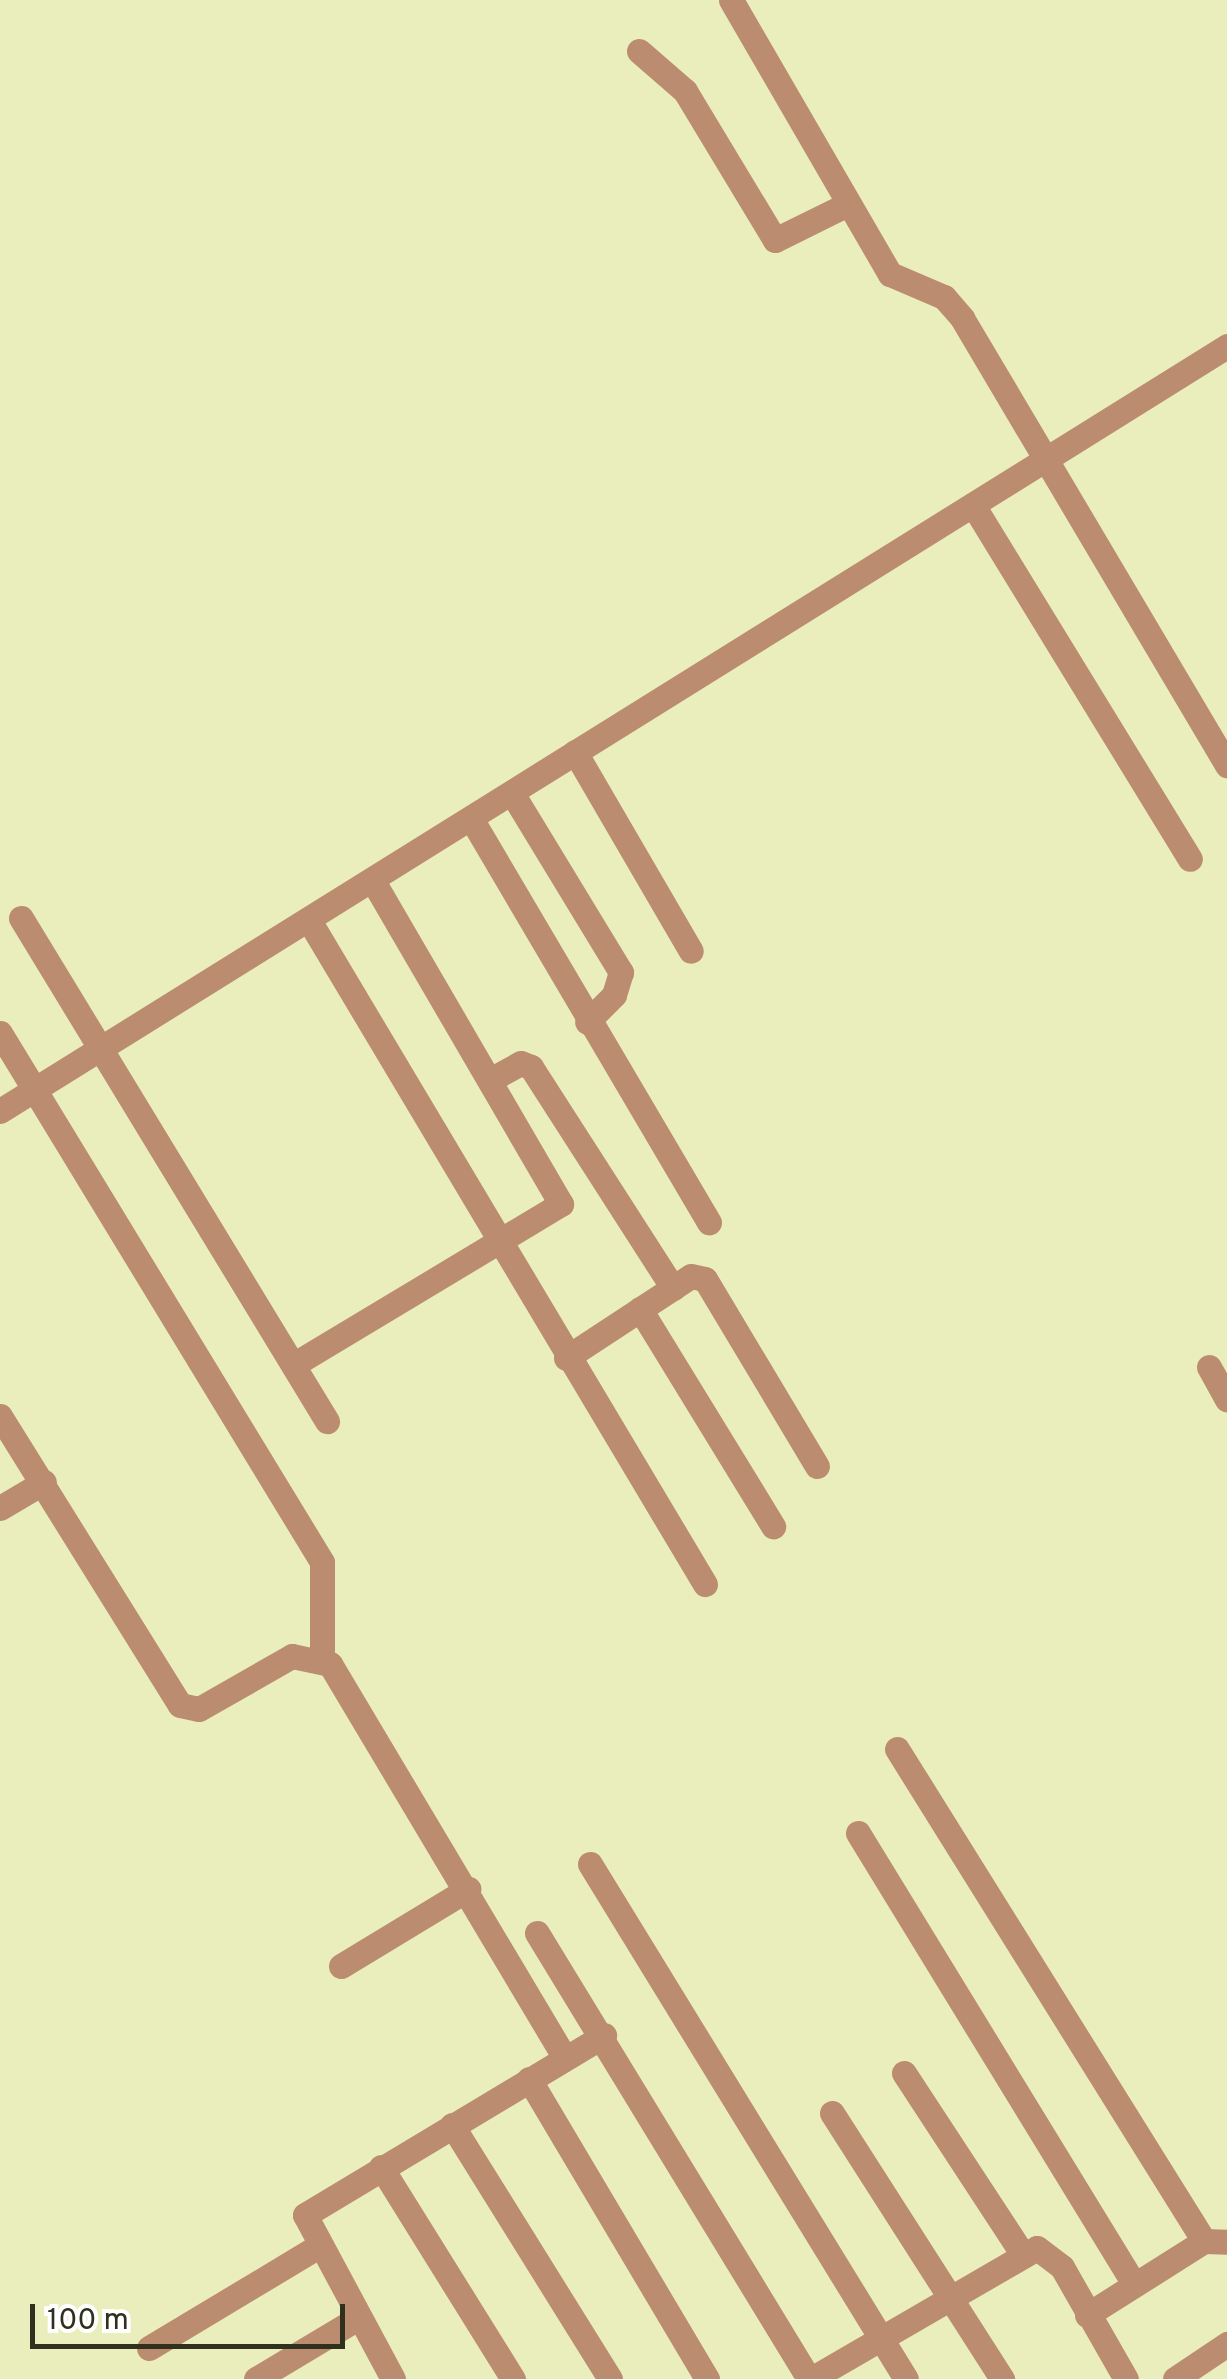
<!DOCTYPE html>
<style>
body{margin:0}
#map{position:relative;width:1227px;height:2379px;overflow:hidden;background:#e9eebc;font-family:Overpass,sans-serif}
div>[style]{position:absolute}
.minor>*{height:25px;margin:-12.5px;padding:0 12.5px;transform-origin:12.5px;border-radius:12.5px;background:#bc8c70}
span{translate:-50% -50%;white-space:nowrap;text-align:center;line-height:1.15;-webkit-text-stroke:10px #fff;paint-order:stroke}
.scale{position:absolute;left:30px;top:2304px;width:315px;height:45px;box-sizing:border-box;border:5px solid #2f301d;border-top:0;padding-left:12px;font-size:30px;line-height:35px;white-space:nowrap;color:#2f301d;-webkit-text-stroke:8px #fff;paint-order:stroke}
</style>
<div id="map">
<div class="minor">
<i style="left:731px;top:0;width:317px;rotate:59.9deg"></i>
<i style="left:890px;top:274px;width:59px;rotate:23.1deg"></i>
<i style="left:944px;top:297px;width:28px;rotate:49deg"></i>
<i style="left:962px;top:318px;width:520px;rotate:59.34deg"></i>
<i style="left:639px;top:51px;width:61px;rotate:41deg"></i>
<i style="left:685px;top:91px;width:174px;rotate:58.9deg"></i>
<i style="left:775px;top:240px;width:81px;rotate:-26.3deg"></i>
<i style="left:973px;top:505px;width:415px;rotate:58.5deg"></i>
<i style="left:575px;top:752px;width:230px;rotate:59.8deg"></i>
<i style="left:512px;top:793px;width:210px;rotate:58.7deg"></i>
<i style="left:621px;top:972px;width:24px;rotate:107deg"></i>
<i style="left:614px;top:995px;width:38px;rotate:135deg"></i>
<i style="left:472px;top:820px;width:467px;rotate:59.5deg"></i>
<i style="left:21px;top:918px;width:589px;rotate:58.69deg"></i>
<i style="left:310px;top:922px;width:771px;rotate:59.18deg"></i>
<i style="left:0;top:1033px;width:619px;rotate:58.67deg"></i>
<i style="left:322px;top:1562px;width:95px;rotate:90deg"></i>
<i style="left:490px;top:1080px;width:35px;rotate:-29deg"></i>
<i style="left:521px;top:1063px;width:11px;rotate:22deg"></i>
<i style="left:531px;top:1067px;width:263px;rotate:57.3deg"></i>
<i style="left:0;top:1111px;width:1446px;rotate:-31.94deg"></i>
<i style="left:640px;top:1309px;width:255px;rotate:58.5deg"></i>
<i style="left:566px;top:1358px;width:149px;rotate:-33.3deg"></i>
<i style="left:691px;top:1276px;width:14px;rotate:12deg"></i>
<i style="left:705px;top:1279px;width:218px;rotate:59.1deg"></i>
<i style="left:298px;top:1362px;width:307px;rotate:-31deg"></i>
<i style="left:561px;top:1204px;width:371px;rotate:-120.2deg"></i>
<i style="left:1209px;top:1367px;width:37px;rotate:61deg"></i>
<i style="left:0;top:1416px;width:340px;rotate:58.1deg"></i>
<i style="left:180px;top:1705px;width:19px;rotate:12deg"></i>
<i style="left:199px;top:1709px;width:107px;rotate:-29.7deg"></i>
<i style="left:292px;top:1656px;width:39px;rotate:12deg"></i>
<i style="left:330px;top:1664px;width:457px;rotate:59.2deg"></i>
<i style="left:0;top:1508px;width:51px;rotate:-30.6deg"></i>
<i style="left:897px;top:1749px;width:580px;rotate:58.04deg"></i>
<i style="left:858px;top:1833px;width:529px;rotate:58.53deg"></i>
<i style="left:590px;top:1864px;width:604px;rotate:58.47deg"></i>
<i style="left:537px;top:1933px;width:522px;rotate:58.62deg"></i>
<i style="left:341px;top:1966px;width:149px;rotate:-31.2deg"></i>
<i style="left:904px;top:2073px;width:215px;rotate:56.8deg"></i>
<i style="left:529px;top:2079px;width:349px;rotate:59.3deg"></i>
<i style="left:832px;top:2113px;width:316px;rotate:57.4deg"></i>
<i style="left:452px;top:2125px;width:299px;rotate:58.1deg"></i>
<i style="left:381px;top:2167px;width:250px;rotate:58.1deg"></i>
<i style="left:1087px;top:2315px;width:138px;rotate:-32.3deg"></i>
<i style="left:1204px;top:2241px;width:23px;rotate:2deg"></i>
<i style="left:149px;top:2348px;width:196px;rotate:-31deg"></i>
<i style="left:256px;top:2379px;width:119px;rotate:-30.9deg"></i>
<i style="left:393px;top:2379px;width:186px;rotate:-118.2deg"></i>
<i style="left:305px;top:2215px;width:349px;rotate:-31deg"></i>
<i style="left:811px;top:2379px;width:261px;rotate:-30.1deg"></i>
<i style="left:1037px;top:2248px;width:31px;rotate:37deg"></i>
<i style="left:1062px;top:2267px;width:129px;rotate:60.3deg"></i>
<i style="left:1175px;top:2379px;width:63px;rotate:-33.9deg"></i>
</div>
<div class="scale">100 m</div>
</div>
